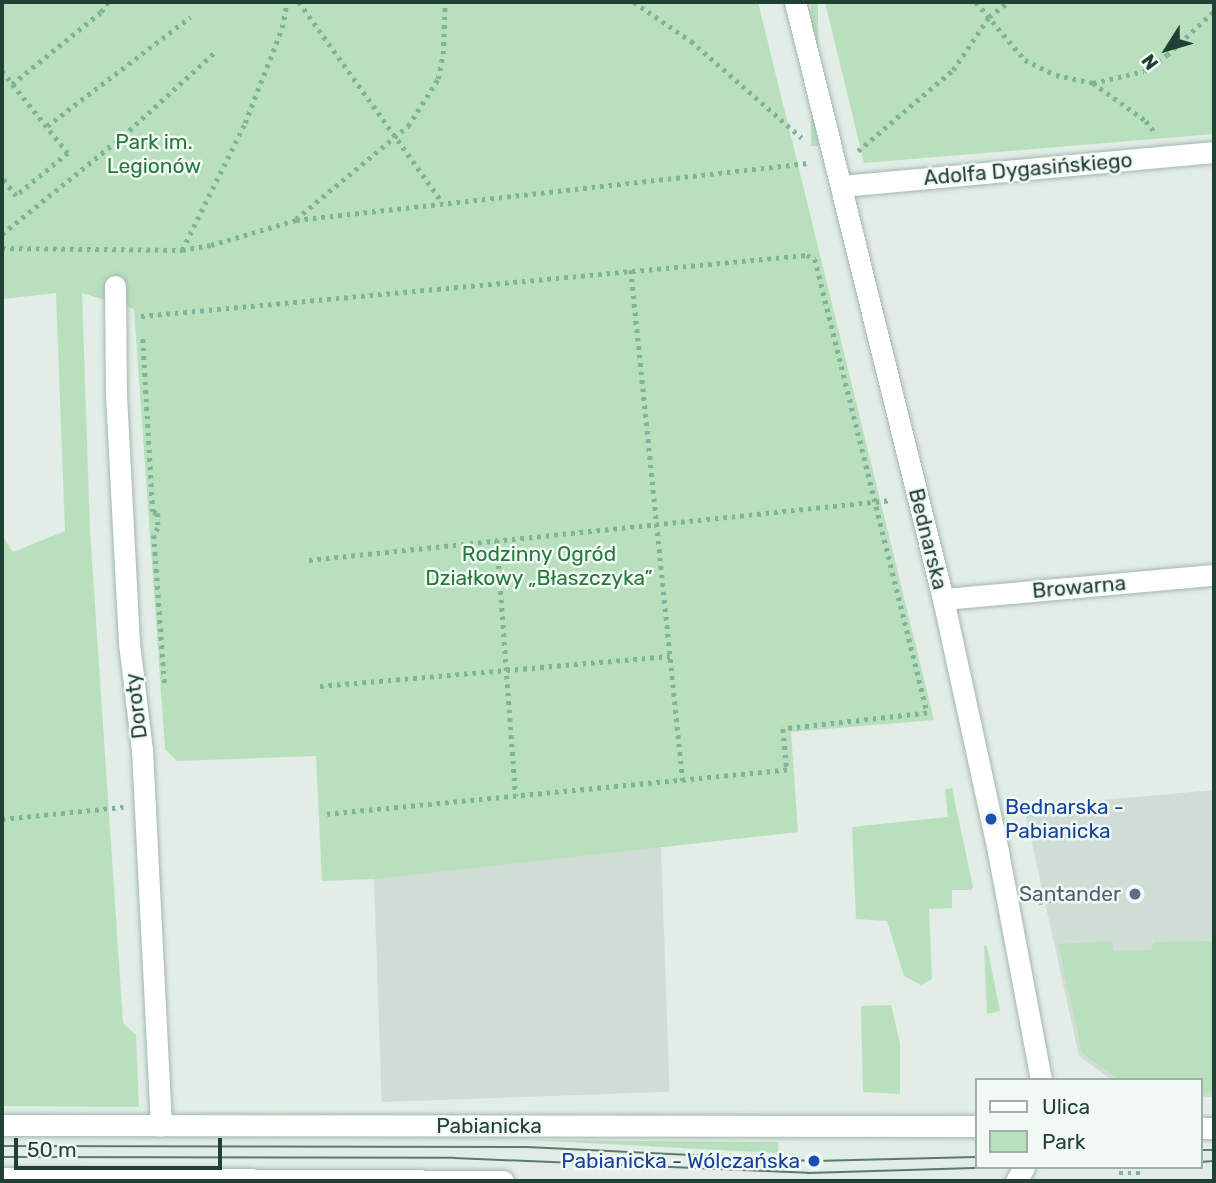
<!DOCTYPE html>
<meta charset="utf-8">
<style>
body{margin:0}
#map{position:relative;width:1216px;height:1183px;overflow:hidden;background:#e1ede6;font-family:Rubik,sans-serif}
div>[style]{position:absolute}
.built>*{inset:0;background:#d0ddd5;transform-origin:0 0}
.green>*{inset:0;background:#b8e0bd;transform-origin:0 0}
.path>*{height:4.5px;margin-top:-2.25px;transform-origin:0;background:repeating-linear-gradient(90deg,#7fb49b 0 3.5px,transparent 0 8.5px)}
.roads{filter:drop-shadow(0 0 2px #a3b6ad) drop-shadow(0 0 2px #a3b6ad)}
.minor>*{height:21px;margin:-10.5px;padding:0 10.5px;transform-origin:10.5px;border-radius:10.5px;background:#fff}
.tertiary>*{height:21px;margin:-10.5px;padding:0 10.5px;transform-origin:10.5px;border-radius:10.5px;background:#fff}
.tram>*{height:2px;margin:-1px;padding:0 1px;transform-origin:1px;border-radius:1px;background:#5a7b6e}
.dots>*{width:19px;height:19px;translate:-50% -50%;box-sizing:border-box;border:4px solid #f2f9f5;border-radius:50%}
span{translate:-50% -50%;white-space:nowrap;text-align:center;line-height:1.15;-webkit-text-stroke:5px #f2f9f5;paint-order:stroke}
.park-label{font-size:21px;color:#267a3b}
.street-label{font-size:21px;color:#204033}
.transit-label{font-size:21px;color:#164399}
.left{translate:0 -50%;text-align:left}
.right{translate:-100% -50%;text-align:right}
.service-label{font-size:21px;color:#4e5e75}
.frame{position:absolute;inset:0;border:4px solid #204033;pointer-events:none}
.legend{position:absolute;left:975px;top:1078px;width:228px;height:91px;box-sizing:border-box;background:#f2f9f5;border:2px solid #9eafa7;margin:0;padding:9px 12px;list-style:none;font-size:21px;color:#204033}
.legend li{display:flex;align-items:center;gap:14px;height:35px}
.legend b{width:35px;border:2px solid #9eafa7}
.north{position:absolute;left:1132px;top:14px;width:70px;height:70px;-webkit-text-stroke:5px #f2f9f5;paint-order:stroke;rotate:233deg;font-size:19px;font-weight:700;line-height:28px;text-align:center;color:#204033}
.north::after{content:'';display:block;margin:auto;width:24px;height:32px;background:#204033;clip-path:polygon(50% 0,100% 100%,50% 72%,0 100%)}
.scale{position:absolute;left:14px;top:1138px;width:208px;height:32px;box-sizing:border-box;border:4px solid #204033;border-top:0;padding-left:9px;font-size:21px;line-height:24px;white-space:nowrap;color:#204033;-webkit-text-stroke:5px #f2f9f5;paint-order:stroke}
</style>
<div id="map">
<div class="built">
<div style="clip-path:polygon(1214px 790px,1214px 1097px,1200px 1097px,1200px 1080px,1112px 1080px,1079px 1056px,1024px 807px)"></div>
<div style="left:661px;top:847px;width:245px;height:288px;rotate:88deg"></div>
</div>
<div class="green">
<div style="clip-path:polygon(2px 2px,758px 2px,934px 720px,791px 732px,798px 832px,375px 879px,322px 881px,316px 756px,177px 761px,165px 749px,134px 309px,82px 293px,90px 531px,123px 1023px,136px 1035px,139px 1107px,2px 1106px,2px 535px,13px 552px,65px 531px,56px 293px,2px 299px)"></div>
<div style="left:811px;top:2px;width:7px;height:144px"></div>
<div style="clip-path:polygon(825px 2px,1214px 2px,1214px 134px,864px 163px)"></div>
<div style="clip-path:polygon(952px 788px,973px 887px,971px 890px,952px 890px,952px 908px,929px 909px,932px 979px,921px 985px,904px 976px,887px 921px,856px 919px,852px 827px,948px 817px,945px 789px)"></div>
<div style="clip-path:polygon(1111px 941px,1114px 951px,1151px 950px,1154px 942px,1214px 941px,1214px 1093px,1200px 1092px,1200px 1080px,1119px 1080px,1082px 1053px,1058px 944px)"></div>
<div style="clip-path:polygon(984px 946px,987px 946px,1000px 1011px,987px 1014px)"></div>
<div style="clip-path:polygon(891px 1005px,900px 1043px,900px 1094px,863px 1092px,861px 1006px)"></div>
<div style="clip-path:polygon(530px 1140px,778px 1142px,779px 1153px,720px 1150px)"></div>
</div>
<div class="path">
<div style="left:299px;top:2px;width:247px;rotate:54.4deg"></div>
<div style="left:634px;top:2px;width:69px;rotate:34.4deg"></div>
<div style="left:691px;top:41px;width:147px;rotate:41.1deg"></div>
<div style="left:976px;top:2px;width:76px;rotate:49.8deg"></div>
<div style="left:1025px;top:60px;width:34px;rotate:26deg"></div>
<div style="left:1056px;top:75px;width:38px;rotate:12deg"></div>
<div style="left:1093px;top:83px;width:52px;rotate:-13.2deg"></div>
<div style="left:1144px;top:71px;width:28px;rotate:-35deg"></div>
<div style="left:1167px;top:55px;width:64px;rotate:-43.1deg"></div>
<div style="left:2px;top:71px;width:105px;rotate:51.2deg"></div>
<div style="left:68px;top:153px;width:67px;rotate:140.4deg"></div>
<div style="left:16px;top:196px;width:23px;rotate:-128deg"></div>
<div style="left:1093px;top:83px;width:65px;rotate:35.6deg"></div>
<div style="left:1146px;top:121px;width:16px;rotate:52deg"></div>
<div style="left:12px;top:84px;width:114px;rotate:-39deg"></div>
<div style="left:101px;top:12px;width:12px;rotate:-55deg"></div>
<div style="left:47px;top:126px;width:180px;rotate:-37.3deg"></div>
<div style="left:858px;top:151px;width:125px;rotate:-40.5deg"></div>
<div style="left:953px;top:70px;width:64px;rotate:-55.8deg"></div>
<div style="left:989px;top:17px;width:24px;rotate:-38deg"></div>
<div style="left:296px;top:219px;width:146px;rotate:-39.7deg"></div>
<div style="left:408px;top:126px;width:56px;rotate:-57.4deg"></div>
<div style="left:438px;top:79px;width:25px;rotate:-79deg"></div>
<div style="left:443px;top:54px;width:52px;rotate:-87.8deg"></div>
<div style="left:2px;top:234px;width:156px;rotate:-39deg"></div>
<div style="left:123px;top:136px;width:126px;rotate:-42.4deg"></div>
<div style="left:2px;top:248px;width:180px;rotate:0.6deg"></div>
<div style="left:182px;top:250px;width:29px;rotate:-10deg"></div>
<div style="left:211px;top:245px;width:89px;rotate:-16.4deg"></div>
<div style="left:296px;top:220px;width:515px;rotate:-6.35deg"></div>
<div style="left:182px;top:250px;width:142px;rotate:-63.6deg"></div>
<div style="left:245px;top:123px;width:102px;rotate:-68.7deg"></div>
<div style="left:282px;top:28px;width:26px;rotate:-79deg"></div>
<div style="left:631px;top:270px;width:515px;rotate:84.2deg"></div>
<div style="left:141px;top:316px;width:669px;rotate:-5.23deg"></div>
<div style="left:807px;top:255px;width:9px;rotate:27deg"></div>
<div style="left:815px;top:259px;width:468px;rotate:76.1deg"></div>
<div style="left:927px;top:713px;width:145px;rotate:173.7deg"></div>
<div style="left:783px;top:729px;width:41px;rotate:84.4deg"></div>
<div style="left:787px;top:770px;width:462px;rotate:174.5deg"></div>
<div style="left:143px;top:339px;width:173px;rotate:86.7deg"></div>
<div style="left:153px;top:512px;width:5px;rotate:11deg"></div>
<div style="left:158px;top:513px;width:15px;rotate:90deg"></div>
<div style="left:158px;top:528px;width:8px;rotate:120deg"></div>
<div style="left:154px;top:535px;width:152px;rotate:85.9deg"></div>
<div style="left:497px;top:540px;width:257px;rotate:85.8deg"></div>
<div style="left:309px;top:560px;width:586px;rotate:-5.88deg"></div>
<div style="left:320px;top:686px;width:351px;rotate:-4.9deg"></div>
<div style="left:2px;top:819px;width:122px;rotate:-5.7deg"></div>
<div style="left:1039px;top:902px;width:20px;rotate:-11deg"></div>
<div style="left:1059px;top:898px;width:16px;rotate:7deg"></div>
<div style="left:1119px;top:1173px;width:23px"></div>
</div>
<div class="roads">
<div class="minor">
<div style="left:841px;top:186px;width:375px;rotate:-5.2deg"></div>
<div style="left:115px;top:286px;width:109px;rotate:89.5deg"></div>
<div style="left:116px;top:395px;width:248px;rotate:87deg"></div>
<div style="left:129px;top:643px;width:108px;rotate:83.1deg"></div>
<div style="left:142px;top:750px;width:376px;rotate:87.1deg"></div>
<div style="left:943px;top:599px;width:272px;rotate:-5.1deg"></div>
</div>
<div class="tertiary">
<div style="left:795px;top:2px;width:615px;rotate:76.08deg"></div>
<div style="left:943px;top:599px;width:259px;rotate:77.7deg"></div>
<div style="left:998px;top:852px;width:232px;rotate:79.3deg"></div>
<div style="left:2px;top:1125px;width:974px;rotate:0.06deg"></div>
<div style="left:1200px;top:1128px;width:14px"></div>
<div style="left:2px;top:1178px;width:501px;rotate:0.34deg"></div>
<div style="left:1016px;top:1181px;width:16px;rotate:-60deg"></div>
</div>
</div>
<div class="tram">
<div style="left:2px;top:1146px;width:525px;rotate:0.11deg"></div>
<div style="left:527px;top:1147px;width:287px;rotate:2.8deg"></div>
<div style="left:814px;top:1161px;width:162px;rotate:-1.4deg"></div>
<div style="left:1200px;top:1150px;width:14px"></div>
<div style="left:2px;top:1157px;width:452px;rotate:0.1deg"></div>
<div style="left:454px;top:1158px;width:354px;rotate:2.4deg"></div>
<div style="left:808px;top:1173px;width:207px;rotate:-1.7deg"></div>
<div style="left:1200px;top:1162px;width:14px;rotate:-4deg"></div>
</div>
<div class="dots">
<div style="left:991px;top:819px;background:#1a4fb4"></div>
<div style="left:1135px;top:894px;background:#5c6f8a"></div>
<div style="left:814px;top:1161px;background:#1a4fb4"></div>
</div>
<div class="park-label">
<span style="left:154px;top:154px">Park im.<br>Legionów</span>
<span style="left:539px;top:566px">Rodzinny Ogród<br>Działkowy „Błaszczyka”</span>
</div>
<div class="street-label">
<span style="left:1028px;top:169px;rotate:-5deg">Adolfa Dygasińskiego</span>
<span style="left:928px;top:539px;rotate:76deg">Bednarska</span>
<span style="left:1079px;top:587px;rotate:-5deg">Browarna</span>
<span style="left:136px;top:706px;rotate:-97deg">Doroty</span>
<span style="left:489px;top:1126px">Pabianicka</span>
</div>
<div class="transit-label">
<span class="left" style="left:1005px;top:819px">Bednarska -<br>Pabianicka</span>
<span class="right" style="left:800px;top:1161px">Pabianicka - Wólczańska</span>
</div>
<div class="service-label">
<span class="right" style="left:1121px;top:894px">Santander</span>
</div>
<div class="frame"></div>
<ul class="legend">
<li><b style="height:9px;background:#fff"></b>Ulica</li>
<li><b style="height:19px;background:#b8e0bd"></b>Park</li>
</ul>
<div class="north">N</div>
<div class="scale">50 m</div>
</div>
